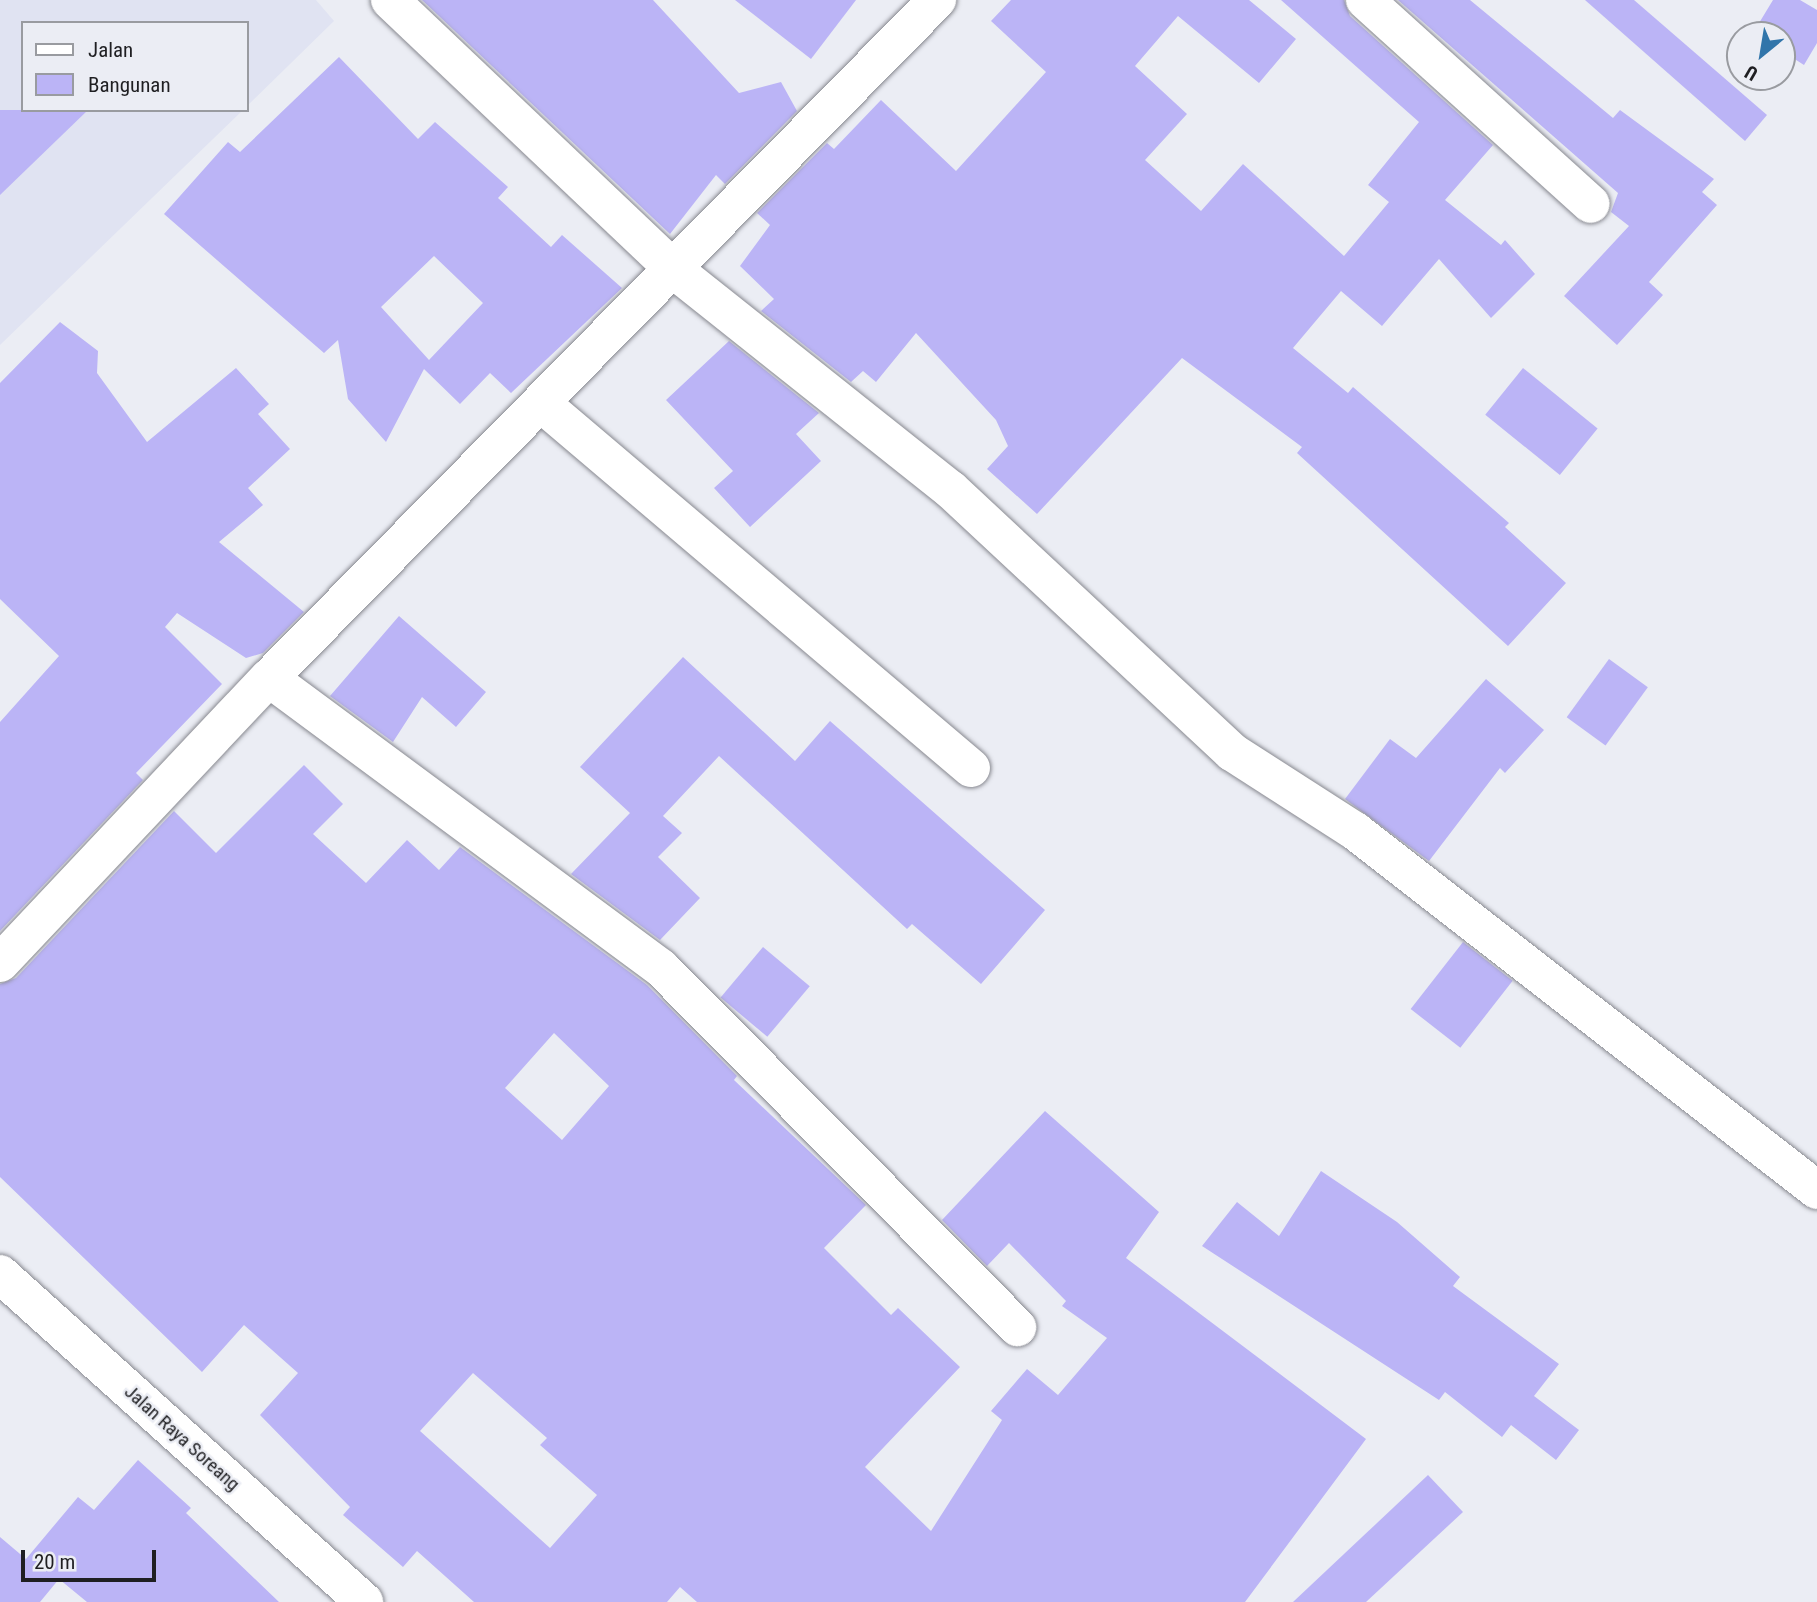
<!DOCTYPE html>
<style>
body{margin:0}
#map{position:relative;width:1817px;height:1602px;overflow:hidden;background:#ebedf4;font-family:"Roboto Condensed",sans-serif}
div>[style]{position:absolute}
.built>*{inset:0;background:#e0e3f2}
.building>*{inset:0;background:#bbb4f6;transform-origin:0 0}
.roads{filter:drop-shadow(0 0 2px #888990) drop-shadow(0 0 2px #888990)}
.minor>*{height:38px;margin:-19px;padding:0 19px;transform-origin:19px;border-radius:19px;background:#fff}
.major>*{height:38px;margin:-19px;padding:0 19px;transform-origin:19px;border-radius:19px;background:#fff}
span{translate:-50% -50%;white-space:nowrap;text-align:center;line-height:1.15;-webkit-text-stroke:5px #ebedf4;paint-order:stroke}
.street-label{font-size:19px;color:#1f1f22}
.legend{position:absolute;left:21px;top:21px;width:228px;height:91px;box-sizing:border-box;background:#ebedf4;border:2px solid #999ba0;margin:0;padding:9px 12px;list-style:none;font-size:21px;color:#1f1f22}
.legend li{display:flex;align-items:center;gap:14px;height:35px}
.legend b{width:35px;border:2px solid #999ba0}
.north{position:absolute;left:1726px;top:21px;width:70px;height:70px;box-sizing:border-box;background:#ebedf4;border:2px solid #999ba0;border-radius:50%;rotate:210deg;font-size:19px;font-weight:700;line-height:28px;text-align:center;color:#1f1f22}
.north::after{content:'';display:block;margin:auto;width:24px;height:32px;background:#3175aa;clip-path:polygon(50% 0,100% 100%,50% 72%,0 100%)}
.scale{position:absolute;left:21px;top:1550px;width:135px;height:32px;box-sizing:border-box;border:4px solid #1f1f22;border-top:0;padding-left:9px;font-size:21px;line-height:24px;white-space:nowrap;color:#1f1f22;-webkit-text-stroke:5px #ebedf4;paint-order:stroke}
</style>
<div id="map">
<div class="built">
<div style="clip-path:polygon(0 0,316px 0,334px 21px,247px 106px,247px 23px,23px 23px,23px 110px,243px 110px,0 345px)"></div>
</div>
<div class="building">
<div style="clip-path:polygon(422px 0,653px 0,739px 93px,781px 82px,797px 111px,725px 184px,716px 175px,670px 234px)"></div>
<div style="clip-path:polygon(735px 0,856px 0,811px 59px)"></div>
<div style="clip-path:polygon(1011px 0,1249px 0,1296px 39px,1259px 83px,1178px 16px,1135px 66px,1187px 114px,1145px 160px,1201px 211px,1243px 164px,1344px 256px,1389px 202px,1368px 185px,1419px 122px,1281px 0,1344px 0,1350px 16px,1493px 145px,1445px 200px,1501px 245px,1505px 240px,1535px 274px,1491px 318px,1439px 259px,1382px 326px,1341px 291px,1293px 348px,1348px 393px,1353px 387px,1509px 523px,1505px 527px,1566px 583px,1508px 646px,1297px 453px,1302px 447px,1182px 358px,1037px 514px,987px 469px,1008px 446px,996px 420px,916px 333px,876px 382px,863px 371px,851px 382px,761px 311px,774px 299px,740px 266px,770px 225px,757px 213px,827px 143px,834px 149px,881px 100px,956px 171px,1046px 72px,991px 21px)"></div>
<div style="clip-path:polygon(1398px 0,1470px 0,1613px 118px,1620px 110px,1714px 179px,1702px 192px,1717px 205px,1649px 282px,1663px 295px,1617px 345px,1564px 296px,1629px 226px,1611px 212px,1618px 193px)"></div>
<div style="clip-path:polygon(1585px 0,1634px 0,1767px 115px,1745px 141px)"></div>
<div style="clip-path:polygon(1773px 0,1800px 0,1817px 10px,1817px 43px,1804px 65px,1782px 51px,1782px 35px,1753px 33px)"></div>
<div style="clip-path:polygon(evenodd,339px 57px,418px 139px,435px 122px,508px 187px,498px 198px,551px 247px,562px 235px,622px 288px,511px 393px,490px 373px,460px 404px,424px 369px,386px 442px,348px 399px,338px 340px,324px 353px,164px 214px,228px 142px,240px 152px,339px 57px,434px 256px,483px 303px,429px 360px,381px 307px,434px 256px)"></div>
<div style="clip-path:polygon(0 110px,88px 110px,0 195px)"></div>
<div style="clip-path:polygon(60px 322px,98px 351px,97px 373px,147px 442px,236px 368px,269px 404px,258px 414px,290px 449px,248px 488px,263px 505px,219px 542px,304px 612px,263px 653px,246px 658px,177px 613px,165px 627px,222px 684px,136px 773px,143px 780px,0 931px,0 722px,59px 656px,0 599px,0 383px)"></div>
<div style="clip-path:polygon(729px 341px,819px 413px,796px 434px,821px 461px,750px 527px,714px 488px,733px 471px,666px 400px)"></div>
<div style="left:1523px;top:368px;width:96px;height:60px;rotate:39deg"></div>
<div style="clip-path:polygon(399px 616px,486px 692px,456px 727px,422px 697px,393px 742px,330px 696px)"></div>
<div style="clip-path:polygon(683px 657px,795px 761px,830px 721px,1045px 910px,981px 984px,912px 924px,907px 929px,719px 756px,663px 816px,682px 833px,658px 857px,700px 898px,660px 940px,571px 874px,630px 813px,580px 767px)"></div>
<div style="left:1609px;top:659px;width:48px;height:72px;rotate:36deg"></div>
<div style="clip-path:polygon(1486px 679px,1544px 730px,1505px 773px,1500px 768px,1429px 861px,1345px 799px,1390px 739px,1416px 758px)"></div>
<div style="clip-path:polygon(evenodd,304px 765px,343px 804px,313px 834px,366px 883px,407px 840px,439px 870px,460px 847px,647px 985px,737px 1076px,734px 1080px,866px 1205px,824px 1248px,891px 1315px,898px 1308px,960px 1367px,865px 1467px,931px 1531px,1002px 1420px,991px 1411px,1027px 1369px,1058px 1395px,1107px 1338px,1062px 1306px,1066px 1301px,1009px 1243px,987px 1266px,942px 1220px,1045px 1111px,1159px 1212px,1126px 1258px,1366px 1439px,1245px 1602px,697px 1602px,680px 1587px,667px 1602px,474px 1602px,417px 1551px,403px 1567px,343px 1515px,350px 1507px,260px 1415px,298px 1373px,244px 1325px,202px 1372px,0 1177px,0 984px,16px 978px,174px 811px,216px 853px,304px 765px,554px 1033px,609px 1086px,562px 1140px,505px 1088px,554px 1033px,304px 765px,473px 1373px,547px 1438px,540px 1445px,597px 1495px,550px 1548px,420px 1431px,473px 1373px)"></div>
<div style="left:1463px;top:942px;width:63px;height:85px;rotate:38deg"></div>
<div style="left:763px;top:947px;width:61px;height:66px;rotate:40deg"></div>
<div style="clip-path:polygon(1321px 1171px,1397px 1222px,1460px 1277px,1453px 1286px,1559px 1364px,1534px 1396px,1579px 1430px,1556px 1460px,1511px 1425px,1502px 1437px,1445px 1392px,1439px 1400px,1202px 1246px,1237px 1202px,1279px 1236px)"></div>
<div style="clip-path:polygon(138px 1460px,191px 1508px,186px 1513px,279px 1602px,87px 1602px,59px 1579px,40px 1602px,0 1602px,0 1537px,26px 1559px,78px 1497px,94px 1510px)"></div>
<div style="clip-path:polygon(1428px 1475px,1463px 1512px,1366px 1602px,1293px 1602px)"></div>
</div>
<div class="roads">
<div class="minor">
<div style="left:390px;top:0;width:390px;rotate:43.5deg"></div>
<div style="left:673px;top:269px;width:354px;rotate:38.5deg"></div>
<div style="left:950px;top:489px;width:386px;rotate:43deg"></div>
<div style="left:1232px;top:752px;width:146px;rotate:32.7deg"></div>
<div style="left:1355px;top:831px;width:585px;rotate:37.85deg"></div>
<div style="left:1365px;top:0;width:304px;rotate:42.1deg"></div>
<div style="left:541px;top:403px;width:564px;rotate:40.33deg"></div>
<div style="left:269px;top:678px;width:488px;rotate:36.5deg"></div>
<div style="left:661px;top:968px;width:506px;rotate:45.24deg"></div>
<div style="left:0;top:963px;width:392px;rotate:-46.7deg"></div>
<div style="left:269px;top:678px;width:952px;rotate:-45.43deg"></div>
</div>
<div class="major">
<div style="left:0;top:1274px;width:490px;rotate:42deg"></div>
</div>
</div>
<div class="street-label">
<span style="left:182px;top:1438px;rotate:42deg">Jalan Raya Soreang</span>
</div>
<ul class="legend">
<li><b style="height:9px;background:#fff"></b>Jalan</li>
<li><b style="height:19px;background:#bbb4f6"></b>Bangunan</li>
</ul>
<div class="north">U</div>
<div class="scale">20 m</div>
</div>
